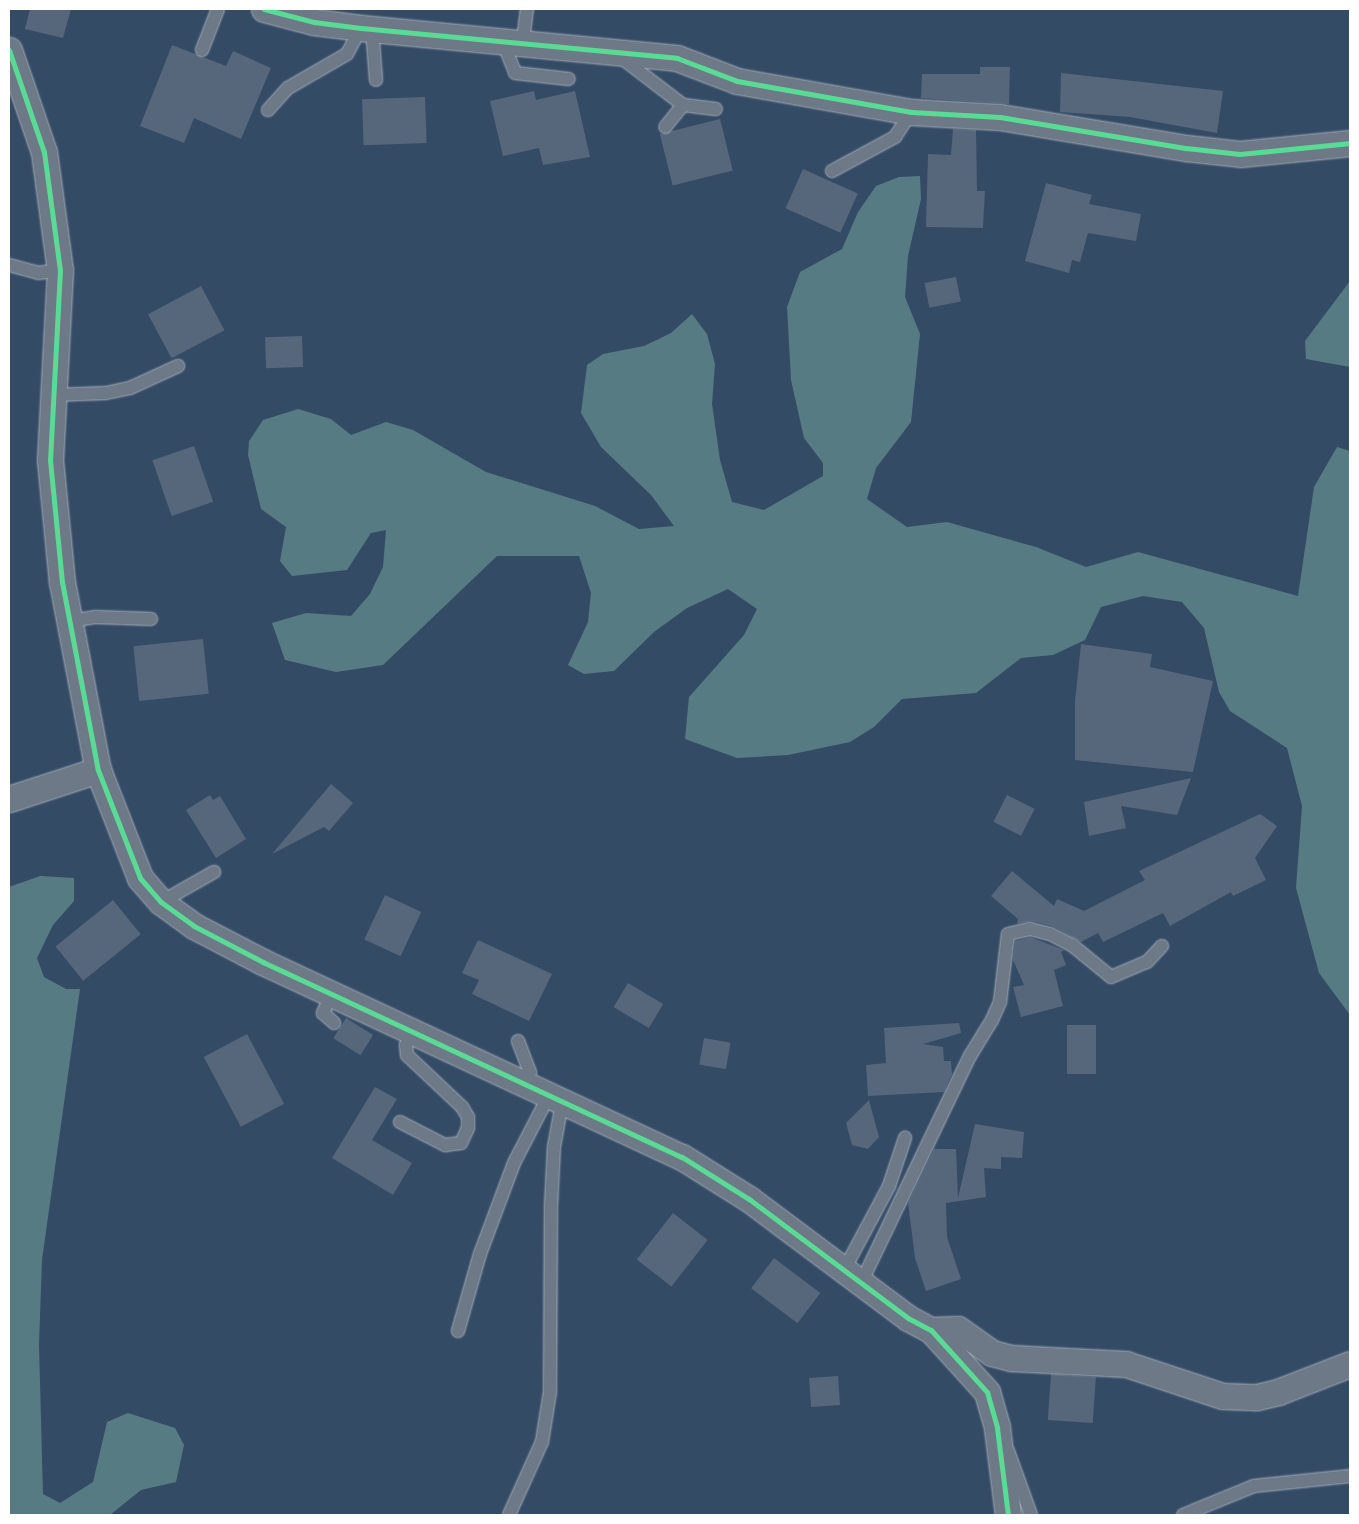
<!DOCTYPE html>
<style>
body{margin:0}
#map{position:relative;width:1359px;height:1524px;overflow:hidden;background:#344b65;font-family:"Patrick Hand",sans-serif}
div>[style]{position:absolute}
.green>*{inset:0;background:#577b83}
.building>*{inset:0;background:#56677b;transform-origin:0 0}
.roads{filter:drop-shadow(0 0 1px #a4aeba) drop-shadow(0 0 1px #a4aeba)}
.service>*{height:12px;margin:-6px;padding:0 6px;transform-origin:6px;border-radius:6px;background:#6d7986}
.minor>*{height:25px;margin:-12.5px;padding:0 12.5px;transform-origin:12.5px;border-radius:12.5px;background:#6d7986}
.cycleway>*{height:5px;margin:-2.5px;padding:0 2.5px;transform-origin:2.5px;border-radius:2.5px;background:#5adb95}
span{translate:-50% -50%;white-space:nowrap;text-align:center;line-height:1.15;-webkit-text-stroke:4.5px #1f4a7a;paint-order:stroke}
.frame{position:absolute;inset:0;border:10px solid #fff;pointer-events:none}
</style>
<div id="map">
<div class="green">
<div style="clip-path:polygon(920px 176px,921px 199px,908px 256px,905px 297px,920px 334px,911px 422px,876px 468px,867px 499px,907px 527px,947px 522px,1036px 547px,1086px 567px,1138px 552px,1298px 596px,1314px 487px,1337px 447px,1350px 451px,1350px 1015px,1319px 973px,1296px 888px,1302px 806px,1287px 748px,1230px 711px,1219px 692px,1204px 628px,1182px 602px,1143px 596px,1101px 607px,1085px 640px,1053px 655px,1021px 658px,976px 693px,902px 699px,874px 727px,850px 742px,788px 755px,737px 758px,685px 739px,689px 697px,744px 635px,757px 609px,728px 589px,687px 608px,654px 632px,614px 671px,584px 674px,568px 665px,588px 622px,591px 593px,579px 556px,497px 556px,383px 665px,336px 672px,285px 660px,272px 623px,306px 613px,351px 616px,370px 594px,383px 567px,386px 530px,371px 533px,347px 570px,292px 576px,280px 561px,286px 527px,261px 509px,248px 455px,249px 441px,263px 420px,298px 409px,331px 419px,351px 435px,386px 422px,413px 430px,486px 472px,595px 506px,639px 529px,674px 526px,651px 495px,601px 447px,581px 413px,587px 365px,603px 354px,644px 346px,671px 333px,692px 314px,707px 334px,715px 364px,712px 404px,720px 460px,732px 502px,764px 510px,823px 476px,823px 463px,804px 438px,791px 380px,787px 307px,800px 272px,842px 249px,858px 212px,876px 186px,899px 177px)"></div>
<div style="clip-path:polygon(1350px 281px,1350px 367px,1306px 359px,1305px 341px)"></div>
<div style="clip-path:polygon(40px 876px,74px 878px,74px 901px,53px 925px,37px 958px,44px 977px,66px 989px,80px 989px,42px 1260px,39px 1345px,43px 1494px,60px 1503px,93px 1482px,107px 1422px,128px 1413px,175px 1428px,184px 1445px,176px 1482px,141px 1490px,110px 1515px,9px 1515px,9px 887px)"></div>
</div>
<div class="building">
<div style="clip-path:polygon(30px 9px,71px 9px,63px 38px,25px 29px)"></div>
<div style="clip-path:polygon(172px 45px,226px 66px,233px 51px,271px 68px,241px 139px,194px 118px,184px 143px,140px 126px)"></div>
<div style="clip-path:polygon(980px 67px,1010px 67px,1009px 104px,921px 98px,922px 74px,980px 74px)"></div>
<div style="clip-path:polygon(1061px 73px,1223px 91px,1217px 133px,1130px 117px,1060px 112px)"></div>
<div style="clip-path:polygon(534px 91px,536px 100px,575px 91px,590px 157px,543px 165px,539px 148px,503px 156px,490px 101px)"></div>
<div style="left:425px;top:97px;width:46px;height:63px;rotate:88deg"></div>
<div style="left:720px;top:119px;width:53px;height:62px;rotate:76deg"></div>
<div style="clip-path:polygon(953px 129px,976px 130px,977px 191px,985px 191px,983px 228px,926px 227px,928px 154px,951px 155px)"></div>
<div style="left:803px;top:169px;width:60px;height:43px;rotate:24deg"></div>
<div style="clip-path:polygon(1046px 183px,1092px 195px,1089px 204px,1141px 214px,1136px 241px,1088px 233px,1080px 262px,1072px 260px,1069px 273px,1025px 261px)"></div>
<div style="left:956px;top:277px;width:25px;height:32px;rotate:79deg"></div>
<div style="left:201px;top:286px;width:50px;height:60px;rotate:62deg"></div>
<div style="left:302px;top:336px;width:31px;height:37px;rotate:88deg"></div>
<div style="left:194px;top:446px;width:59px;height:44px;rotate:71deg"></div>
<div style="left:203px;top:639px;width:55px;height:70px;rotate:84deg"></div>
<div style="clip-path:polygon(1081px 644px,1152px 654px,1150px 667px,1213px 681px,1193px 772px,1075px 760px,1075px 701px)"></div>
<div style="clip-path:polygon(1191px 778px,1177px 815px,1121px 806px,1126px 828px,1089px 836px,1084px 802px)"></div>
<div style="clip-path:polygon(331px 784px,353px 803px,329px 831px,324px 827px,272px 854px)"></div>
<div style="clip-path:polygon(210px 795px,213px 800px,220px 796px,246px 839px,216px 858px,186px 810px)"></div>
<div style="left:1007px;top:795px;width:31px;height:30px;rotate:27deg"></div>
<div style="clip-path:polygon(1260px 814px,1277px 826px,1255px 858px,1266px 880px,1233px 896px,1231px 892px,1170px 926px,1163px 913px,1103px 942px,1098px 933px,1081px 942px,1052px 926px,1032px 921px,1017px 924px,1018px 919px,991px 896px,1012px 871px,1054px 906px,1057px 899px,1084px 911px,1145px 880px,1139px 871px)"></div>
<div style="left:385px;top:895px;width:40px;height:49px;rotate:25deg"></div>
<div style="left:113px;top:900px;width:44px;height:74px;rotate:51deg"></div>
<div style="clip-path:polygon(1030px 937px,1064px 950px,1061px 952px,1066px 965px,1054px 970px,1063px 1006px,1021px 1017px,1013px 987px,1024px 985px,1013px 960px,1015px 941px)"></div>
<div style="clip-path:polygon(478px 940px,552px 974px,529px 1021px,472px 994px,479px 980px,462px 973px)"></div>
<div style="left:628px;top:983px;width:41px;height:28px;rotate:31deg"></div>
<div style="left:346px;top:1018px;width:32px;height:24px;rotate:32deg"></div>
<div style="clip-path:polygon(959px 1023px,961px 1033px,923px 1044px,943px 1047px,944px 1061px,951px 1061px,952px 1074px,944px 1092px,868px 1096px,866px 1065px,886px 1063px,884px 1028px)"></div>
<div style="left:1067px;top:1025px;width:29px;height:49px"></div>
<div style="left:247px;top:1034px;width:79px;height:49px;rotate:62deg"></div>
<div style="left:704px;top:1038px;width:27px;height:27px;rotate:10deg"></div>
<div style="clip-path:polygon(375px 1087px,397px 1099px,372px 1140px,412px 1163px,393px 1195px,332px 1158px)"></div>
<div style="clip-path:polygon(869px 1100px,879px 1137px,868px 1149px,852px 1145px,846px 1123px)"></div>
<div style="clip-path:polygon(975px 1124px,1024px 1132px,1022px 1158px,1001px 1157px,1001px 1169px,984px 1168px,986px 1197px,946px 1203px,947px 1237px,961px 1279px,926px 1291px,915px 1258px,908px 1203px,934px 1149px,956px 1149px,958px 1198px)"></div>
<div style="left:673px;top:1213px;width:44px;height:59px;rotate:38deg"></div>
<div style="left:774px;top:1258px;width:58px;height:38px;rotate:37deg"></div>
<div style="left:1051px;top:1374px;width:45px;height:46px;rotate:4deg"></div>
<div style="left:838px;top:1376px;width:29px;height:29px;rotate:86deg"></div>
</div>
<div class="roads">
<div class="service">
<div style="left:372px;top:28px;width:52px;rotate:85.6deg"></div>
<div style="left:502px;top:40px;width:35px;rotate:68deg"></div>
<div style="left:515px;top:73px;width:54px;rotate:6.3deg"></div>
<div style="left:523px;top:41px;width:32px;rotate:-83deg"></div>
<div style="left:202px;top:50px;width:44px;rotate:-68.7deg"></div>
<div style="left:619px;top:56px;width:81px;rotate:37.4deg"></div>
<div style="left:683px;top:105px;width:28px;rotate:129deg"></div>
<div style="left:683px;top:105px;width:33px;rotate:7deg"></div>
<div style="left:268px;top:110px;width:30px;rotate:-48deg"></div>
<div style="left:288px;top:88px;width:68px;rotate:-30deg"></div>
<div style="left:347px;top:54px;width:30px;rotate:-62deg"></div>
<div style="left:832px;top:171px;width:72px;rotate:-28.4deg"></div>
<div style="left:895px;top:137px;width:30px;rotate:-57deg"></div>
<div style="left:9px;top:265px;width:30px;rotate:15deg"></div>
<div style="left:38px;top:273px;width:22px;rotate:-8deg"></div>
<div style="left:54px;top:395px;width:52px;rotate:-2.2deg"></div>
<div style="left:106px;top:393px;width:25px;rotate:-12deg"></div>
<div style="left:130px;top:388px;width:53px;rotate:-24.6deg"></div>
<div style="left:70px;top:621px;width:25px;rotate:-9deg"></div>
<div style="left:95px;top:617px;width:56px;rotate:2deg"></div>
<div style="left:161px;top:902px;width:61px;rotate:-29.5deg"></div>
<div style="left:331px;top:995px;width:20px;rotate:114deg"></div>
<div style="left:323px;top:1013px;width:15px;rotate:42deg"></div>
<div style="left:518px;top:1041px;width:33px;rotate:69deg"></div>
<div style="left:530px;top:1072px;width:16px;rotate:101deg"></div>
<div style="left:400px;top:1122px;width:51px;rotate:27.1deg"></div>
<div style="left:445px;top:1145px;width:16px;rotate:-7deg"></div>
<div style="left:461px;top:1143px;width:17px;rotate:-65deg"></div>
<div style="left:468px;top:1128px;width:11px;rotate:-90deg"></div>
<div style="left:468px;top:1117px;width:12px;rotate:-121deg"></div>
<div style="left:462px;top:1107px;width:76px;rotate:-136.6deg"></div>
<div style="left:407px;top:1055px;width:10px;rotate:-96deg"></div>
<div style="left:406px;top:1045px;width:12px;rotate:-66deg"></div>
<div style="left:844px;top:1270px;width:95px;rotate:-61.8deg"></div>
<div style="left:889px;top:1186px;width:51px;rotate:-71.6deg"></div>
<div style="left:862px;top:1281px;width:250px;rotate:-64.4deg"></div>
<div style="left:970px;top:1056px;width:42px;rotate:-58.6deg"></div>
<div style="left:992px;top:1020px;width:20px;rotate:-66deg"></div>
<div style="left:1000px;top:1002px;width:68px;rotate:-83.3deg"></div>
<div style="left:1008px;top:934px;width:23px;rotate:-13deg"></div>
<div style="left:1030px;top:929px;width:21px;rotate:14deg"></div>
<div style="left:1050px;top:934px;width:25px;rotate:27deg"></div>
<div style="left:1072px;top:945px;width:50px;rotate:39.4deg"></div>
<div style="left:1111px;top:977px;width:39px;rotate:-23deg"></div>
<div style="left:1147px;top:962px;width:22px;rotate:-47deg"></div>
<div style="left:458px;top:1331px;width:80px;rotate:-74.1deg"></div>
<div style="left:480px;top:1254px;width:97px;rotate:-69.5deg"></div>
<div style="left:514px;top:1163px;width:74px;rotate:-62.7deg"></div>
<div style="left:1008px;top:1451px;width:68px;rotate:70.2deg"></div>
<div style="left:509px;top:1515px;width:80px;rotate:-65.7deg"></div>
<div style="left:542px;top:1442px;width:51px;rotate:-80.9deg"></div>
<div style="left:550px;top:1392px;width:186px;rotate:-89.7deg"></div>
<div style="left:551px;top:1206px;width:59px;rotate:-87.1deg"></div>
<div style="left:554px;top:1147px;width:45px;rotate:-79.7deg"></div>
<div style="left:1183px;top:1515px;width:77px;rotate:-22.2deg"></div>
<div style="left:1254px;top:1486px;width:97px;rotate:-5.9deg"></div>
</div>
<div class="minor">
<div style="left:264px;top:9px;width:52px;rotate:14.6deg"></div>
<div style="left:314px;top:22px;width:47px;rotate:7.3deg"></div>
<div style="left:361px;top:28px;width:317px;rotate:5.4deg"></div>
<div style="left:677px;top:58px;width:64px;rotate:21deg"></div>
<div style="left:737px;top:81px;width:177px;rotate:10.1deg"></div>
<div style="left:911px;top:112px;width:89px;rotate:3.2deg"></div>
<div style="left:1000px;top:117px;width:189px;rotate:9.5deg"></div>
<div style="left:1186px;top:148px;width:54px;rotate:6.3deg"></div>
<div style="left:1240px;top:154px;width:111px;rotate:-5.7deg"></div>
<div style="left:9px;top:50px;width:108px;rotate:71.1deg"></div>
<div style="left:44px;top:152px;width:119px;rotate:82.3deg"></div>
<div style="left:60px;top:270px;width:190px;rotate:93deg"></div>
<div style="left:50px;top:460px;width:123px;rotate:84.4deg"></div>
<div style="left:62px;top:582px;width:191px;rotate:79.2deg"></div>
<div style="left:98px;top:770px;width:116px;rotate:68.7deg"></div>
<div style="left:140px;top:878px;width:32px;rotate:49deg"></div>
<div style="left:161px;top:902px;width:41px;rotate:36deg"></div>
<div style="left:194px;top:926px;width:78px;rotate:27.6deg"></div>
<div style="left:263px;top:962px;width:462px;rotate:25deg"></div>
<div style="left:682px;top:1157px;width:79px;rotate:32.1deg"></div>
<div style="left:749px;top:1199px;width:199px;rotate:36.8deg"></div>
<div style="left:908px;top:1318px;width:26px;rotate:28deg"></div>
<div style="left:931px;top:1330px;width:84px;rotate:47.9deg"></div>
<div style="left:987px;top:1392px;width:37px;rotate:74deg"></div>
<div style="left:997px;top:1428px;width:88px;rotate:82.8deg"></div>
<div style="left:9px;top:799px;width:94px;rotate:-18deg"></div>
<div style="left:931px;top:1330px;width:27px;rotate:-2deg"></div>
<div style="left:958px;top:1329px;width:42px;rotate:35.2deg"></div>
<div style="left:992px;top:1353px;width:20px;rotate:15deg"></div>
<div style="left:1011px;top:1358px;width:115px;rotate:3deg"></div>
<div style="left:1126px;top:1364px;width:102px;rotate:18.3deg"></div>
<div style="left:1223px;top:1396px;width:34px;rotate:2deg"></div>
<div style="left:1257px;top:1397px;width:22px;rotate:-13deg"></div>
<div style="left:1278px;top:1392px;width:77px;rotate:-21.3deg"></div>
</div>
</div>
<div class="cycleway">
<div style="left:264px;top:9px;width:52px;rotate:14.6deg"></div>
<div style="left:314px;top:22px;width:47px;rotate:7.3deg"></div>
<div style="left:361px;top:28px;width:317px;rotate:5.4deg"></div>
<div style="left:677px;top:58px;width:64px;rotate:21deg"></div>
<div style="left:737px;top:81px;width:177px;rotate:10.1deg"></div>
<div style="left:911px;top:112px;width:89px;rotate:3.2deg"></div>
<div style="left:1000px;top:117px;width:189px;rotate:9.5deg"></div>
<div style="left:1186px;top:148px;width:54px;rotate:6.3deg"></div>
<div style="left:1240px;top:154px;width:111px;rotate:-5.7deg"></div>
<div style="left:9px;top:50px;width:108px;rotate:71.1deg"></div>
<div style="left:44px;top:152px;width:119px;rotate:82.3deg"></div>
<div style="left:60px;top:270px;width:190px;rotate:93deg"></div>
<div style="left:50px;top:460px;width:123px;rotate:84.4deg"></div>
<div style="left:62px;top:582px;width:191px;rotate:79.2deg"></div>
<div style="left:98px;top:770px;width:116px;rotate:68.7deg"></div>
<div style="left:140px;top:878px;width:32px;rotate:49deg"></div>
<div style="left:161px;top:902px;width:41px;rotate:36deg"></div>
<div style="left:194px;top:926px;width:78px;rotate:27.6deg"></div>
<div style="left:263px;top:962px;width:462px;rotate:25deg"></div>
<div style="left:682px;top:1157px;width:79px;rotate:32.1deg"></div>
<div style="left:749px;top:1199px;width:199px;rotate:36.8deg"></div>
<div style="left:908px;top:1318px;width:26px;rotate:28deg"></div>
<div style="left:931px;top:1330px;width:84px;rotate:47.9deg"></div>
<div style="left:987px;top:1392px;width:37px;rotate:74deg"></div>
<div style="left:997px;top:1428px;width:88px;rotate:82.8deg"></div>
</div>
<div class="frame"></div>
</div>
